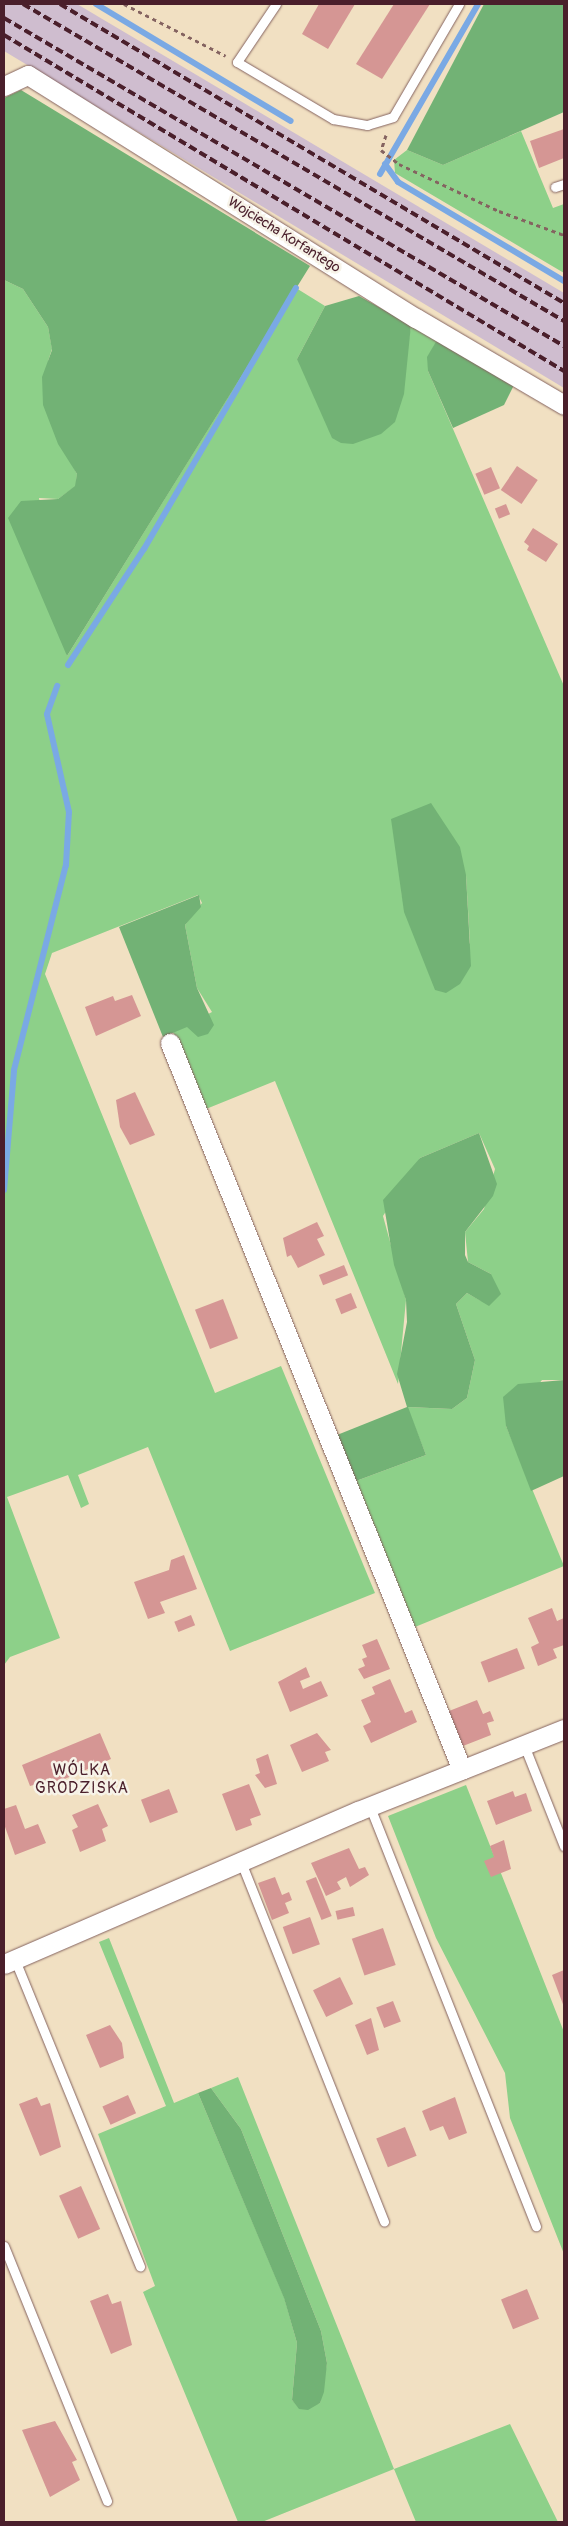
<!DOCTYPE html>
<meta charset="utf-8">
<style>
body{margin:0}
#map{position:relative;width:568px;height:2526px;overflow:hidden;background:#f1e0c2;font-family:Pangolin,sans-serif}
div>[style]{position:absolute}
.industrial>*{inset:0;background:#cfbdcf}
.green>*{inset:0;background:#8dd089}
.forest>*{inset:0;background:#72b275}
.stream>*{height:6px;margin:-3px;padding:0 3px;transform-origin:3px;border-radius:3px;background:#7aa9e4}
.building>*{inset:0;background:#d59694;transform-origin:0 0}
.path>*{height:3px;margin-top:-1.5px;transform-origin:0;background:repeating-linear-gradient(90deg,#846360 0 4px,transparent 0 8px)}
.roads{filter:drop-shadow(0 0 1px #846360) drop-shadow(0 0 1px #846360)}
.service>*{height:9px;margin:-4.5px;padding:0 4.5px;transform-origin:4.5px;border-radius:4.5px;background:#fff}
.minor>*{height:19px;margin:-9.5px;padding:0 9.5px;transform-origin:9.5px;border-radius:9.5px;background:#fff}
.rail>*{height:4px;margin-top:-2px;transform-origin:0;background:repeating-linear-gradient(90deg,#4a1f2b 0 8px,transparent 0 12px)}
span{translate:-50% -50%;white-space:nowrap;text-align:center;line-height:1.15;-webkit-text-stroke:5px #f7f3e8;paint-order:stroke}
.street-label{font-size:14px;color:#4a1f2b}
.quarter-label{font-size:16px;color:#4a1f2b;letter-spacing:1px}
.frame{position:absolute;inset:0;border:5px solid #4a1f2b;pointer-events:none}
</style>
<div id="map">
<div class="industrial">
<div style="clip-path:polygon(4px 4px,77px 4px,564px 293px,564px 388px,4px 51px)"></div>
</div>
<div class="green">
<div style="clip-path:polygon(521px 131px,553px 208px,564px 204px,564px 273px,395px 173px,394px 160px,407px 150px,443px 165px)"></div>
<div style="clip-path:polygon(evenodd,4px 280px,23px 289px,48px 327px,52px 349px,48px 361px,70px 461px,77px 474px,76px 486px,58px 499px,39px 498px,67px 656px,296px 288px,325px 306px,297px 359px,404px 373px,411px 325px,437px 340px,428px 371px,564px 686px,564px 1380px,542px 1380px,506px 1426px,564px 1566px,415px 1627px,356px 1481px,426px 1455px,407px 1407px,452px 1409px,467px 1398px,475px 1360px,456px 1304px,467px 1293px,481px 1301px,491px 1274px,468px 1262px,465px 1232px,484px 1209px,495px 1169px,479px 1133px,420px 1158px,383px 1216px,406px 1300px,398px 1384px,275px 1081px,206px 1109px,173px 1032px,212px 1012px,197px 988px,185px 925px,202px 903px,198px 895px,52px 953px,45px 974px,215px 1393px,281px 1366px,375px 1593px,230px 1651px,148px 1447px,78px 1475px,89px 1504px,81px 1508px,68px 1475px,7px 1497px,60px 1638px,10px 1657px,4px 1665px,4px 280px,401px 866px,466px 875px,470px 944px,402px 897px,401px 866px)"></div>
<div style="clip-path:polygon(466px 1785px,564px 2032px,564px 2254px,510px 2118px,505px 2073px,436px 1938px,388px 1816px)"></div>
<div style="clip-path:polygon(109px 1938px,174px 2103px,198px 2093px,284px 2297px,297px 2343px,292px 2400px,300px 2409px,320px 2403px,327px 2363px,321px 2331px,241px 2129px,211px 2088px,238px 2077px,394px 2469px,510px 2424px,558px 2522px,416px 2522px,394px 2469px,262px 2522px,238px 2522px,143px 2292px,155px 2286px,98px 2134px,166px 2106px,99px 1942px)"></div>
</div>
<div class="forest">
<div style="clip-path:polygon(484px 4px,564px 4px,564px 112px,443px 165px,407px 150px)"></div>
<div style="clip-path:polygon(21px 90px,310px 266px,67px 656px,8px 518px,21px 501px,58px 499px,75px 486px,77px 474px,58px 444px,43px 405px,42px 377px,52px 350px,48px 327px,23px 289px,4px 280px,4px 98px)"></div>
<div style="clip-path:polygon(359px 296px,411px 325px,404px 394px,395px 422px,381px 434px,353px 444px,341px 443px,332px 438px,297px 359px,325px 306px)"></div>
<div style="clip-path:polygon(437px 340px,515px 383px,504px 405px,453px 428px,428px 371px,427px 357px)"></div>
<div style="clip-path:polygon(431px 803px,460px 847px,466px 875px,471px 966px,460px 984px,446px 993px,435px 990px,404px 912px,391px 819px)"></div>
<div style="clip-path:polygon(199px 895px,201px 907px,185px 925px,197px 988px,214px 1025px,208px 1034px,198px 1037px,187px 1027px,163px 1037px,119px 927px)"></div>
<div style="clip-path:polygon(479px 1133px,497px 1184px,493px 1196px,465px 1232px,465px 1255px,468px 1262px,491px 1274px,501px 1294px,489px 1306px,467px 1293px,456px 1304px,475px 1360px,467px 1398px,452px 1409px,408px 1407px,426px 1455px,356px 1481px,337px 1435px,407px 1407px,397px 1374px,407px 1322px,406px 1300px,394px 1265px,383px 1200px,420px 1158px)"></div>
<div style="clip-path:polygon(564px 1380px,564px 1476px,531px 1491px,506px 1426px,503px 1397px,518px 1384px)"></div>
<div style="clip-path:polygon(211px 2088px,241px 2129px,321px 2331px,327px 2363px,324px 2392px,320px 2403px,308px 2410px,299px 2409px,292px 2400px,297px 2343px,284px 2298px,198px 2093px)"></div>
</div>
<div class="stream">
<div style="left:96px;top:4px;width:227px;rotate:31deg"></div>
<div style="left:385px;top:164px;width:22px;rotate:54deg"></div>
<div style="left:398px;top:182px;width:193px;rotate:30.8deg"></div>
<div style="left:380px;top:174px;width:196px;rotate:-60deg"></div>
<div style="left:68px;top:665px;width:139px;rotate:-56.8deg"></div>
<div style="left:144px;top:549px;width:302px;rotate:-59.8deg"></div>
<div style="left:4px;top:1190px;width:120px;rotate:-85.2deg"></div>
<div style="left:14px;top:1070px;width:211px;rotate:-75.8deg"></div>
<div style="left:66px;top:865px;width:53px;rotate:-86.8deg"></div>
<div style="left:69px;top:812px;width:100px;rotate:-102.7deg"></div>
<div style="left:47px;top:714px;width:30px;rotate:-70deg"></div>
</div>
<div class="building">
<div style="clip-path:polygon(319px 4px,355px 4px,328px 49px,302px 34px)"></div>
<div style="clip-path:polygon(394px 4px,430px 4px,382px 79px,356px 64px)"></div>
<div style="clip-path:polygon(564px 129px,564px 158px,539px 168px,530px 141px)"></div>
<div style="left:517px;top:466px;width:25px;height:29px;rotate:34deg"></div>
<div style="left:491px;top:467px;width:23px;height:17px;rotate:67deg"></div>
<div style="left:506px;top:504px;width:11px;height:12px;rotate:68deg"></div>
<div style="clip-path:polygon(533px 528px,558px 544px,546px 562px,527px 550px,529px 546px,524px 542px)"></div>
<div style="clip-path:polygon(132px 995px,141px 1016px,96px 1036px,85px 1007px,113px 996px,115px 1001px)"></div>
<div style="clip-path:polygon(135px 1092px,155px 1135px,130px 1145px,120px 1127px,116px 1100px)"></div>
<div style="clip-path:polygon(317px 1222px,324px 1236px,317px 1239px,325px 1255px,298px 1268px,291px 1255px,287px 1257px,283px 1238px)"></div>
<div style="left:344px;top:1265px;width:11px;height:27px;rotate:68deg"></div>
<div style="left:351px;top:1293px;width:16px;height:17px;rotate:68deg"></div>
<div style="left:223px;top:1299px;width:42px;height:30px;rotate:69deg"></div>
<div style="clip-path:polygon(184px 1555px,197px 1589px,160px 1602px,165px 1613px,148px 1619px,134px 1582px,169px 1570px,171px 1560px)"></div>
<div style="clip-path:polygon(552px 1608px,557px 1621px,564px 1618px,564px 1645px,553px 1649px,557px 1658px,538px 1666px,531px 1647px,539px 1643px,528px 1618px)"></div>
<div style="left:191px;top:1615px;width:11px;height:18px;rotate:68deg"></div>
<div style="clip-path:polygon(377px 1639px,390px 1669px,364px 1679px,358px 1669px,365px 1666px,362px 1659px,367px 1657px,362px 1645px)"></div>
<div style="left:517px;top:1648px;width:22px;height:39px;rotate:69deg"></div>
<div style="clip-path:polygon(306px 1667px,310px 1677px,300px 1681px,303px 1689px,321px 1681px,328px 1696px,290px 1712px,278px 1682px)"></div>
<div style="clip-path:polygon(390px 1679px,405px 1713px,412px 1710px,417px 1722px,371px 1743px,363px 1726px,371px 1722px,361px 1700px,375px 1694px,372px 1687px)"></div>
<div style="clip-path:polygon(477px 1700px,483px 1714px,490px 1711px,494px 1721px,487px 1723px,491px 1735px,463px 1746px,449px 1711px)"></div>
<div style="clip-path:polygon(100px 1733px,111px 1759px,39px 1790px,37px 1784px,30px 1786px,22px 1765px)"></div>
<div style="clip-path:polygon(317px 1733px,331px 1750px,325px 1752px,329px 1761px,302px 1772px,290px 1745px)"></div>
<div style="clip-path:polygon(268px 1754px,277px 1784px,265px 1788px,255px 1775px,260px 1773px,256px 1759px)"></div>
<div style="clip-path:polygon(249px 1784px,261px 1815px,250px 1819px,252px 1825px,236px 1831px,222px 1794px)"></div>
<div style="left:169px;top:1789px;width:25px;height:30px;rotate:69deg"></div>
<div style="clip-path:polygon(513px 1791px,515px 1797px,526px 1793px,532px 1811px,496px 1825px,487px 1801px)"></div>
<div style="clip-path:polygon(98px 1804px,108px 1826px,102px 1829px,106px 1841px,80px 1852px,72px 1830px,78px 1827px,72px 1815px)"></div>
<div style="clip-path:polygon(16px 1805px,25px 1829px,38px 1824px,46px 1843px,15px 1855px,4px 1824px,4px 1809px)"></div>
<div style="clip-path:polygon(504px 1840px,511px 1869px,491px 1877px,484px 1861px,494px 1857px,490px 1846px)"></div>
<div style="clip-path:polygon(349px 1848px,359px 1869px,365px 1867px,369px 1875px,350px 1887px,346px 1877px,337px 1882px,341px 1889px,326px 1896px,311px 1863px)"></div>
<div style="clip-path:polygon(275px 1877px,282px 1895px,289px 1892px,292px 1900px,285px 1903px,289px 1913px,272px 1920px,258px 1883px)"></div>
<div style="left:316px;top:1877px;width:42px;height:11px;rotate:68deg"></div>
<div style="left:353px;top:1907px;width:9px;height:18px;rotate:77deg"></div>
<div style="left:310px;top:1917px;width:29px;height:29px;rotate:70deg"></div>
<div style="left:383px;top:1928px;width:39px;height:33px;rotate:71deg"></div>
<div style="clip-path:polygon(564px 1970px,564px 2007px,552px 1975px)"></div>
<div style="left:340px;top:1977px;width:30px;height:30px;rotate:64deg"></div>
<div style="left:393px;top:2001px;width:22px;height:18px;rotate:69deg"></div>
<div style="clip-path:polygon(371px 2018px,379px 2050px,367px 2055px,355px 2025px)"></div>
<div style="clip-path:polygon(110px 2025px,122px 2043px,124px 2058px,100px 2068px,86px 2035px)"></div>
<div style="left:128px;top:2095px;width:20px;height:28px;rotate:66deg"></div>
<div style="clip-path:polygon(37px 2097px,41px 2106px,50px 2103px,61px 2147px,40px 2156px,19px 2104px)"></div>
<div style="clip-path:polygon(455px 2097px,467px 2133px,449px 2140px,443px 2126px,430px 2131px,422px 2111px)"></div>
<div style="left:405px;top:2127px;width:31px;height:31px;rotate:68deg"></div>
<div style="left:81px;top:2186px;width:47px;height:24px;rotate:66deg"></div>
<div style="left:527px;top:2289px;width:32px;height:28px;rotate:68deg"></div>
<div style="clip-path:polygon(108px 2294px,112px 2304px,121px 2301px,132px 2345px,111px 2354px,90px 2301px)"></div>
<div style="clip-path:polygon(55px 2421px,77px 2460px,72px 2462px,80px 2480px,50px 2497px,22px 2430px)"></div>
</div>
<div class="path">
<div style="left:124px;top:4px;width:114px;rotate:27deg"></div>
<div style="left:386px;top:135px;width:16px;rotate:108deg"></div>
<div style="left:381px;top:150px;width:23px;rotate:38deg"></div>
<div style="left:399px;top:164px;width:110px;rotate:25.2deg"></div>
<div style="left:499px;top:211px;width:69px;rotate:20.3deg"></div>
</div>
<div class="roads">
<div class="service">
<div style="left:276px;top:4px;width:70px;rotate:123.9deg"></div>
<div style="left:237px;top:62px;width:112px;rotate:30.7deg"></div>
<div style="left:333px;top:119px;width:35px;rotate:10deg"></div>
<div style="left:367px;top:125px;width:27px;rotate:-17deg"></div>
<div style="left:393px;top:117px;width:131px;rotate:-59.7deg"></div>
<div style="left:555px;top:187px;width:9px;rotate:-18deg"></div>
<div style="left:524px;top:1745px;width:109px;rotate:68.4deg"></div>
<div style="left:370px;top:1807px;width:451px;rotate:68.4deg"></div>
<div style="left:241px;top:1862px;width:387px;rotate:68.3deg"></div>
<div style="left:15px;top:1960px;width:331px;rotate:67.8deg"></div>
<div style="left:4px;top:2246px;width:275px;rotate:68deg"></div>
</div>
<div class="minor">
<div style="left:4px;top:86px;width:26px;rotate:-25deg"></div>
<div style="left:28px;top:75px;width:458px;rotate:32.1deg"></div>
<div style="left:416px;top:318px;width:172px;rotate:30.4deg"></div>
<div style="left:170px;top:1043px;width:783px;rotate:68.12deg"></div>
<div style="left:4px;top:1964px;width:386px;rotate:-23.4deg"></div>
<div style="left:358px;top:1811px;width:222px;rotate:-21.7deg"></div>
</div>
</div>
<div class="rail">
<div style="left:23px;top:4px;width:627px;rotate:30.37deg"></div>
<div style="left:60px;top:4px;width:586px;rotate:30.68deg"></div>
<div style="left:4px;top:18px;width:649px;rotate:30.36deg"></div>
<div style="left:4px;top:35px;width:653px;rotate:30.96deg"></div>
</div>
<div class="street-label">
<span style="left:284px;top:235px;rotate:32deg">Wojciecha Korfantego</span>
</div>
<div class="quarter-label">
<span style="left:82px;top:1779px">WÓLKA<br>GRODZISKA</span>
</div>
<div class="frame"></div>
</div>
